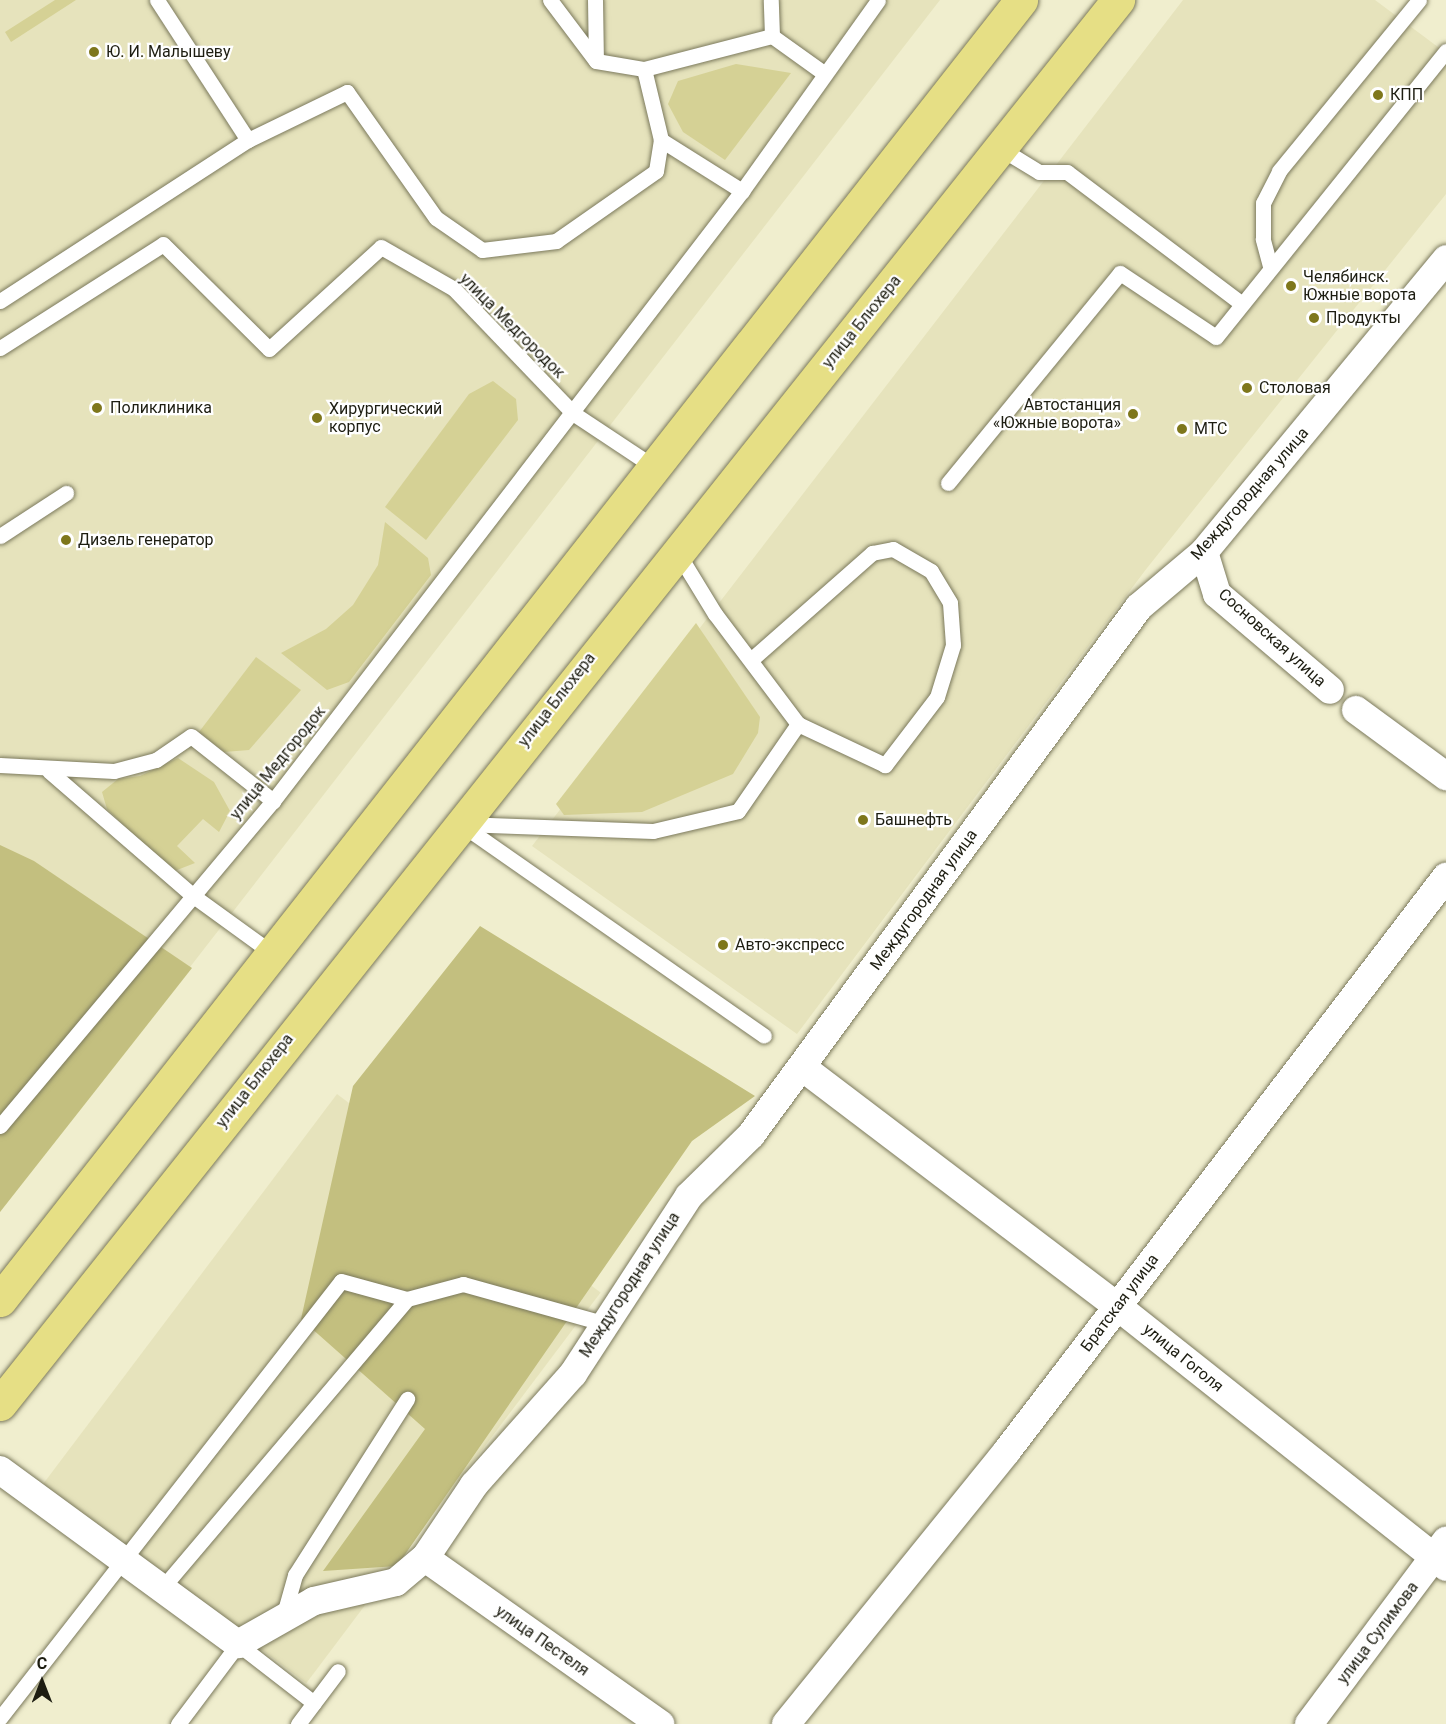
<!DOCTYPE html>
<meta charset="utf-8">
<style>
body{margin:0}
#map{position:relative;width:1446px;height:1724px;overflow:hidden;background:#f0eece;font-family:Roboto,sans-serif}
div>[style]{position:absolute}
.built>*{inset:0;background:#e6e3bc;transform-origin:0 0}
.green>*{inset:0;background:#d5d195}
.forest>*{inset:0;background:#c3bf7f}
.roads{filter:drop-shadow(0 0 2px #7b795c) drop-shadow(0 0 2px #7b795c)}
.lane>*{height:15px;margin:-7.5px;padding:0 7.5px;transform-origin:7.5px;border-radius:7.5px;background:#fff}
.street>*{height:28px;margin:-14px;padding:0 14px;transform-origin:14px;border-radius:14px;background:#fff}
.primary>*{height:33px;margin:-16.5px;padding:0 16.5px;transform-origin:16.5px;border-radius:16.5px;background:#e6df85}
.dots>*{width:16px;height:16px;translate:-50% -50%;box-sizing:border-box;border:3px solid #fff;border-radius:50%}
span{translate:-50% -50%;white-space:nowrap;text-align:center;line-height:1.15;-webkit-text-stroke:4.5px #fff;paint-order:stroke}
.poi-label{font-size:16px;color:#1d1d11}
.left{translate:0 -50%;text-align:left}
.right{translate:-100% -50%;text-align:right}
.street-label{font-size:16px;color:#1d1d11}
.north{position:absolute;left:12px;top:1652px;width:60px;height:60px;-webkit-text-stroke:4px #fff;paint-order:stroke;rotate:0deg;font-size:16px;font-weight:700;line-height:24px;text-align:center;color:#1d1d11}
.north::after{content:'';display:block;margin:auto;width:21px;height:27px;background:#1d1d11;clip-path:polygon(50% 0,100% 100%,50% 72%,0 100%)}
</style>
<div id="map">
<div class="built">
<div style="clip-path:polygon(0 0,940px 0,0 1212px)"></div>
<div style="clip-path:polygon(1183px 0,1375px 0,1446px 53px,1446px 194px,1147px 568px,797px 1034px,532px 846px)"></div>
<div style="left:337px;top:1094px;width:330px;height:489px;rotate:37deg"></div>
</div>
<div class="green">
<div style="clip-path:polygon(55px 0,76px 0,11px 42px,5px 32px)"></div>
<div style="clip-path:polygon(736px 64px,791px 73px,725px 160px,683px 132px,668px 104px,678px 81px)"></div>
<div style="clip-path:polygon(493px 381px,516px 399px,518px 420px,426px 540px,385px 507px,469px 394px)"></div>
<div style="clip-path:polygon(385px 522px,428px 558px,431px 575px,349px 682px,327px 690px,281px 653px,326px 629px,353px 605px,378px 565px)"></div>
<div style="clip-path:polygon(696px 623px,760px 717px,758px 733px,733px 774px,642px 812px,564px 815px,556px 804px)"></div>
<div style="clip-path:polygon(256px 657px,301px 690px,249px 750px,224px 752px,199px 732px)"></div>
<div style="clip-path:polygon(178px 758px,214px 782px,230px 811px,219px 832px,203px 819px,177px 846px,195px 863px,172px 872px,107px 809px,102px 792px,118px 779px,140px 776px)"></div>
</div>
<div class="forest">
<div style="clip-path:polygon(0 845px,34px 861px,192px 968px,0 1212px)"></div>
<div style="clip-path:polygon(480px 926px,755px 1096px,692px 1141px,397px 1566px,323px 1571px,425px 1429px,301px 1319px,353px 1086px)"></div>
</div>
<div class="roads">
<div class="lane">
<div style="left:157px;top:0;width:167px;rotate:57deg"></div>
<div style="left:550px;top:0;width:76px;rotate:53deg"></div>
<div style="left:596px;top:61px;width:49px;rotate:9.5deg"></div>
<div style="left:644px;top:69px;width:73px;rotate:76.5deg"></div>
<div style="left:661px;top:140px;width:96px;rotate:32.2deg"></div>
<div style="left:595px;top:0;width:61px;rotate:89.1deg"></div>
<div style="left:772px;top:36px;width:65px;rotate:35.6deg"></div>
<div style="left:644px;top:69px;width:132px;rotate:-14.5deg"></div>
<div style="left:772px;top:36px;width:36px;rotate:-92deg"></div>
<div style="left:1003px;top:150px;width:42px;rotate:31.4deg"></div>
<div style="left:1039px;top:172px;width:28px"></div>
<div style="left:1067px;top:172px;width:218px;rotate:37deg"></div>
<div style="left:1270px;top:266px;width:28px;rotate:-105deg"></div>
<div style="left:1263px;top:239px;width:36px;rotate:-90deg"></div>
<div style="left:1263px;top:203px;width:36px;rotate:-63deg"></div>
<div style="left:1279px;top:171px;width:221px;rotate:-50.7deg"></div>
<div style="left:0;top:301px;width:296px;rotate:-33deg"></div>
<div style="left:248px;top:140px;width:110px;rotate:-25.9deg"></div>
<div style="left:347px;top:92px;width:154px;rotate:54.8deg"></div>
<div style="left:436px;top:218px;width:56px;rotate:34.8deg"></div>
<div style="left:482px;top:250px;width:75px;rotate:-6.9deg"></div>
<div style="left:556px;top:241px;width:122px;rotate:-35deg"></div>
<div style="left:656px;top:171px;width:31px;rotate:-81deg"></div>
<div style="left:0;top:348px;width:193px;rotate:-32.5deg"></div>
<div style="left:163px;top:244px;width:149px;rotate:44.7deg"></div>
<div style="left:269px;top:349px;width:151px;rotate:-42.3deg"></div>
<div style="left:381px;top:247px;width:84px;rotate:29.9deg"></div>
<div style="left:454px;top:289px;width:173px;rotate:46.2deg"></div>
<div style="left:574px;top:414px;width:96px;rotate:33.5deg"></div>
<div style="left:948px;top:483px;width:271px;rotate:-50.7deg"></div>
<div style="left:1120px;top:273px;width:115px;rotate:33.7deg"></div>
<div style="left:1216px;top:337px;width:367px;rotate:-51.2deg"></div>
<div style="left:0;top:536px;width:79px;rotate:-33.1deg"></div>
<div style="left:753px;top:658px;width:159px;rotate:-41.4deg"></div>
<div style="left:872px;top:553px;width:21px;rotate:-11deg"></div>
<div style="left:893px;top:549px;width:44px;rotate:30.1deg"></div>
<div style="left:931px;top:571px;width:37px;rotate:59deg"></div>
<div style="left:950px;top:603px;width:42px;rotate:85.9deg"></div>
<div style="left:953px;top:645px;width:54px;rotate:107.1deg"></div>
<div style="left:937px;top:697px;width:86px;rotate:127.4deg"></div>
<div style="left:885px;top:765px;width:96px;rotate:-154.8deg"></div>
<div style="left:0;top:765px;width:114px;rotate:3deg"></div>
<div style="left:114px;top:771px;width:43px;rotate:-14.7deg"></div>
<div style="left:156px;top:760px;width:42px;rotate:-34.4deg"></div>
<div style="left:191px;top:736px;width:105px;rotate:38.4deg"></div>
<div style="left:49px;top:771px;width:189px;rotate:40.9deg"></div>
<div style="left:192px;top:895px;width:99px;rotate:35.9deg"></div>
<div style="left:462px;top:824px;width:191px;rotate:2.1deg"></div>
<div style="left:653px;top:831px;width:87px;rotate:-13.2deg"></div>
<div style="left:738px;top:811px;width:106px;rotate:-55.4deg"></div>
<div style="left:798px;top:724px;width:138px;rotate:-127deg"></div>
<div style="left:715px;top:614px;width:75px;rotate:-121.4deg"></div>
<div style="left:462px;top:825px;width:368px;rotate:34.9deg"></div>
<div style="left:0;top:1126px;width:424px;rotate:-50deg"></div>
<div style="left:273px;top:801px;width:769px;rotate:-52.45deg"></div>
<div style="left:742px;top:191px;width:234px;rotate:-54.5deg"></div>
<div style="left:163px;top:1587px;width:377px;rotate:-49.7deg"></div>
<div style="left:284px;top:1614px;width:41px;rotate:-74.2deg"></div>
<div style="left:295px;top:1575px;width:209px;rotate:-57.5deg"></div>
<div style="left:0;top:1718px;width:554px;rotate:-52.03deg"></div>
<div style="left:341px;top:1281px;width:68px;rotate:15.3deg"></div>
<div style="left:407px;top:1299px;width:58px;rotate:-15deg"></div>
<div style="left:463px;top:1284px;width:145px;rotate:15.6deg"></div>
<div style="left:178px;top:1724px;width:100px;rotate:-53.1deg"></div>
<div style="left:238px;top:1644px;width:96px;rotate:37.8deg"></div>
<div style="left:298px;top:1724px;width:66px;rotate:-53deg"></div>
</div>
<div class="street">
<div style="left:1204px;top:552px;width:44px;rotate:72.8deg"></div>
<div style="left:1217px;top:594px;width:148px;rotate:40.3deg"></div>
<div style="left:1356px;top:710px;width:112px;rotate:36.3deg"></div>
<div style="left:802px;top:1067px;width:395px;rotate:37.2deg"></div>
<div style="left:1117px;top:1306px;width:420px;rotate:38.4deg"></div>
<div style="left:0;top:1470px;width:295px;rotate:36.2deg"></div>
<div style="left:238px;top:1644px;width:87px;rotate:-29.5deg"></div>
<div style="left:314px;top:1601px;width:84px;rotate:-13deg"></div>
<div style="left:396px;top:1582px;width:38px;rotate:-40deg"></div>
<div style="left:425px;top:1558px;width:88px;rotate:-56.1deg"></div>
<div style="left:474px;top:1485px;width:149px;rotate:-48.3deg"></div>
<div style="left:573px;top:1374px;width:212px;rotate:-56.9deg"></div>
<div style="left:689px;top:1196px;width:87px;rotate:-44.5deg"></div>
<div style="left:751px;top:1135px;width:655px;rotate:-53.69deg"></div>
<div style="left:1139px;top:607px;width:85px;rotate:-40.2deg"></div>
<div style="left:1204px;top:552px;width:380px;rotate:-50.4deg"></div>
<div style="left:425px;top:1558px;width:288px;rotate:35.2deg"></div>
<div style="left:786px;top:1724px;width:351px;rotate:-51deg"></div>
<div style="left:1007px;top:1451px;width:723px;rotate:-52.59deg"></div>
<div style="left:1309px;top:1724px;width:229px;rotate:-53.2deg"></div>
</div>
<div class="primary">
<div style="left:0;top:1300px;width:1653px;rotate:-51.85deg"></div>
<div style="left:0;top:1404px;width:1795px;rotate:-51.47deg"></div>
</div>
</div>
<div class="dots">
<div style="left:94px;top:52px;background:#7e771c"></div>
<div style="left:1378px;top:95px;background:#7e771c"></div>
<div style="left:1291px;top:286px;background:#7e771c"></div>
<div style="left:1314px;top:318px;background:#7e771c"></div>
<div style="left:1247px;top:388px;background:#7e771c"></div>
<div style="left:97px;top:408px;background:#7e771c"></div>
<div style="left:1133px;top:414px;background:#7e771c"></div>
<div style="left:317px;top:418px;background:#7e771c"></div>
<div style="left:1182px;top:429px;background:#7e771c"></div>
<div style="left:66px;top:540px;background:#7e771c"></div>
<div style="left:863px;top:820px;background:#7e771c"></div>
<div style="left:723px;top:945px;background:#7e771c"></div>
</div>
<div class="poi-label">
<span class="left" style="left:106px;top:52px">Ю. И. Малышеву</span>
<span class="left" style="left:1390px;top:95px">КПП</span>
<span class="left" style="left:1303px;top:286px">Челябинск.<br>Южные ворота</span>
<span class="left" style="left:1326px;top:318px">Продукты</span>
<span class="left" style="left:1259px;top:388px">Столовая</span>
<span class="right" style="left:1121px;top:414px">Автостанция<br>«Южные ворота»</span>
<span class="left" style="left:110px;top:408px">Поликлиника</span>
<span class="left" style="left:329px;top:418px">Хирургический<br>корпус</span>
<span class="left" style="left:1194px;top:429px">МТС</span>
<span class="left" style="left:78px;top:540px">Дизель генератор</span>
<span class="left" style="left:875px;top:820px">Башнефть</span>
<span class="left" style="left:735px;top:945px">Авто-экспресс</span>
</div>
<div class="street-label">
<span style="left:862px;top:322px;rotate:-51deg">улица Блюхера</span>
<span style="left:512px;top:326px;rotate:45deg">улица Медгородок</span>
<span style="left:1250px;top:494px;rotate:-49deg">Междугородная улица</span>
<span style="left:1272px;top:638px;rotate:42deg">Сосновская улица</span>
<span style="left:557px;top:700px;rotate:-52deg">улица Блюхера</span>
<span style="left:278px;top:763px;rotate:-51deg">улица Медгородок</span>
<span style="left:924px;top:900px;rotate:-54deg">Междугородная улица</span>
<span style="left:255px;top:1081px;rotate:-52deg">улица Блюхера</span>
<span style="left:630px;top:1285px;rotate:-57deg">Междугородная улица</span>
<span style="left:1120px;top:1303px;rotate:-53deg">Братская улица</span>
<span style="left:1183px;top:1358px;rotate:39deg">улица Гоголя</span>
<span style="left:1378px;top:1633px;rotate:-53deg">улица Сулимова</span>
<span style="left:542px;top:1641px;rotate:35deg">улица Пестеля</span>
</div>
<div class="north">С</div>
</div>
